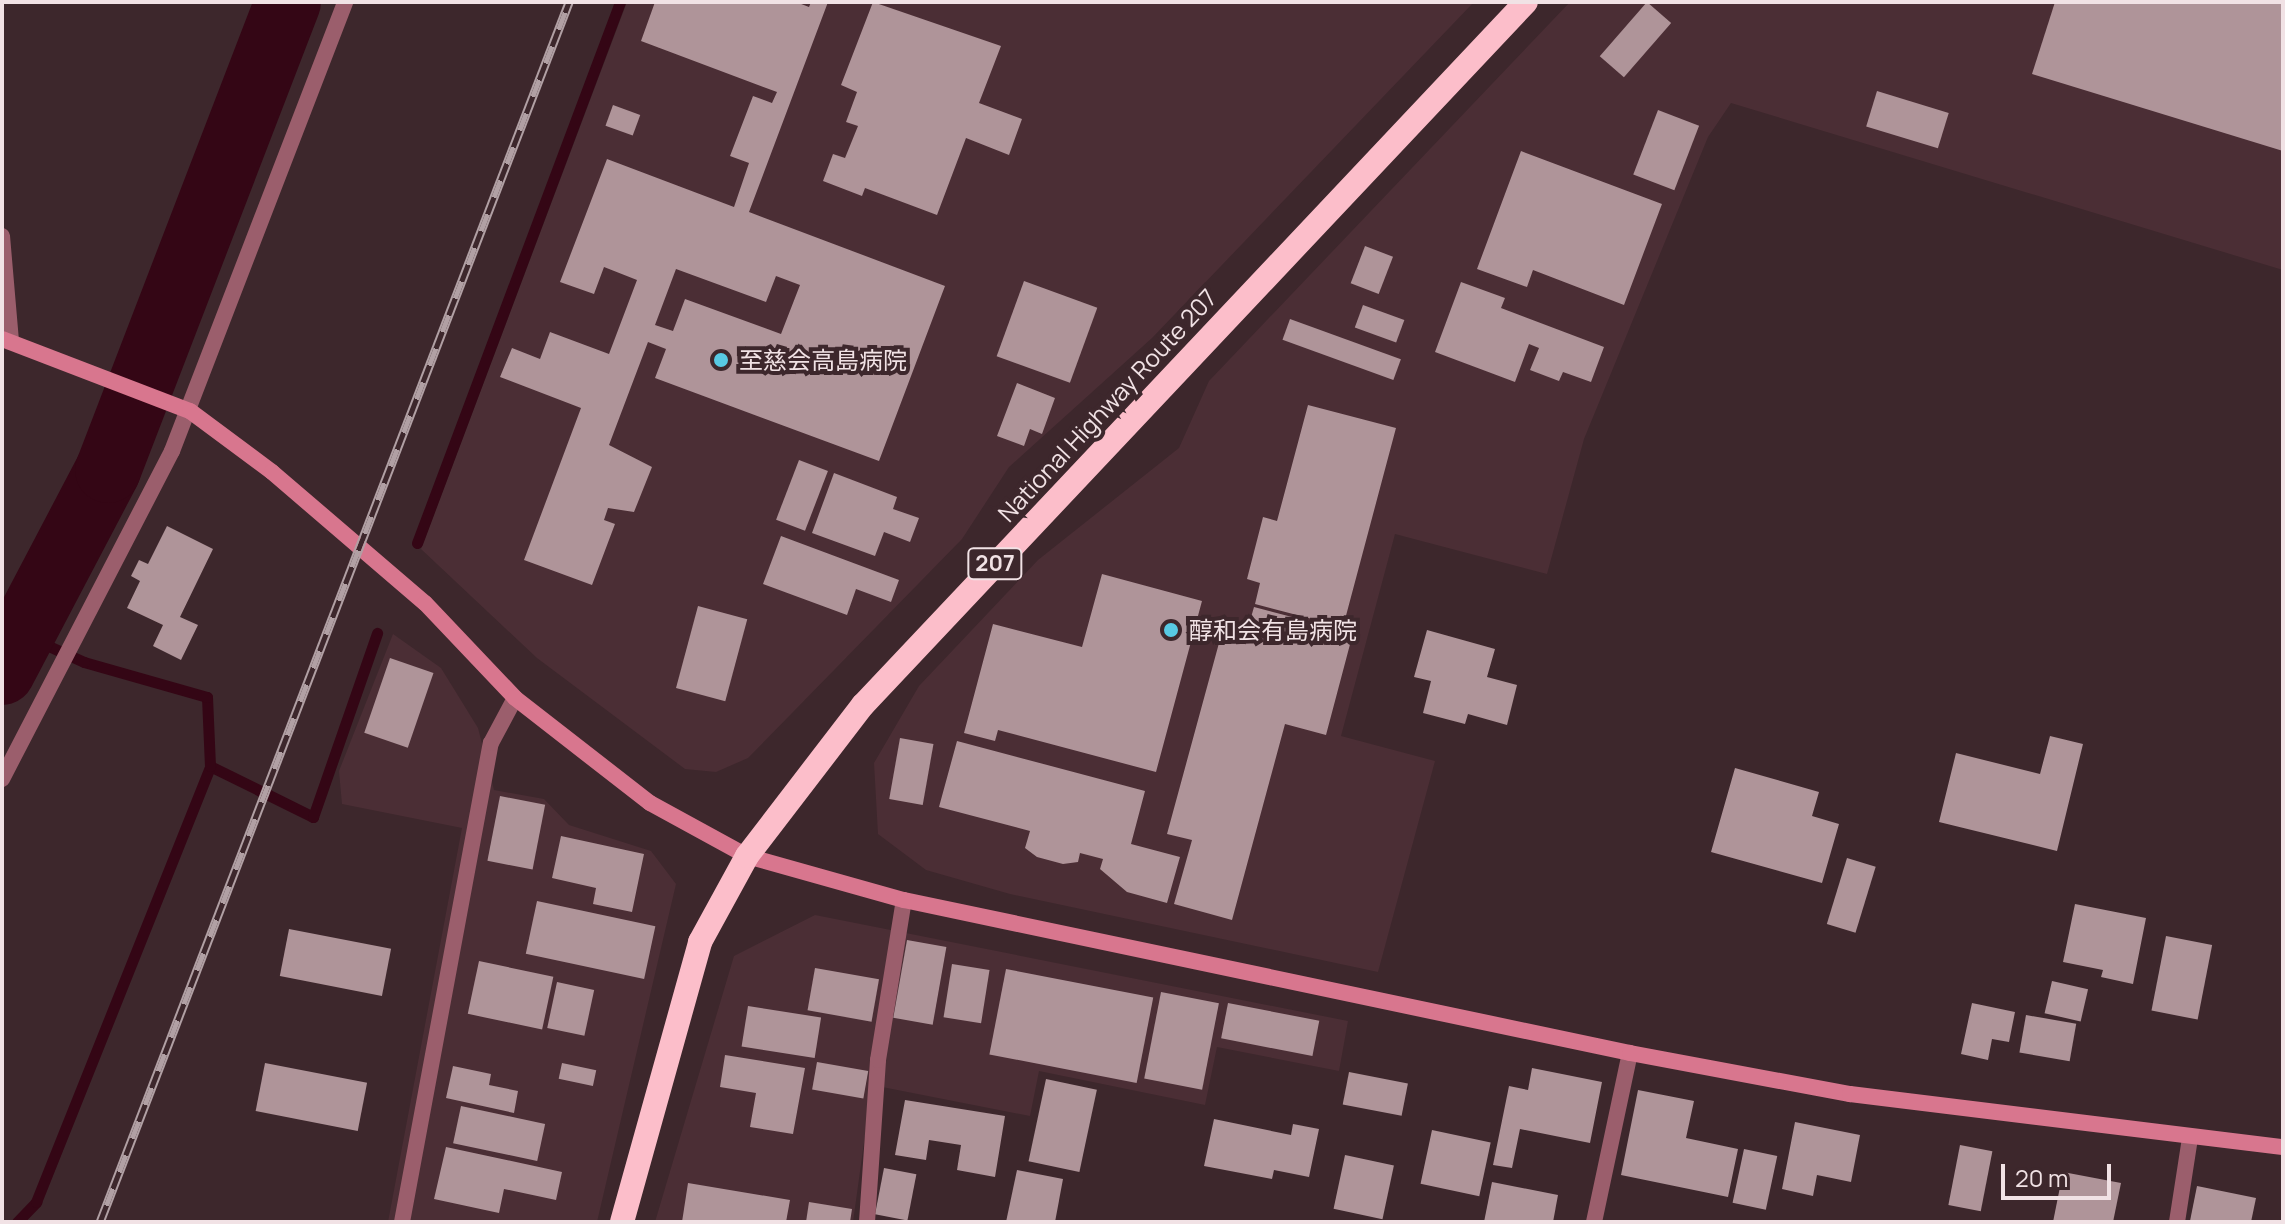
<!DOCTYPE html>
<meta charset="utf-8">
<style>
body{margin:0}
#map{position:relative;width:2285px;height:1224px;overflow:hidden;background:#3d272c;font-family:Manrope,"Noto Sans JP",sans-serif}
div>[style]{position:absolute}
.built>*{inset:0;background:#4b2e35}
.stream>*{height:11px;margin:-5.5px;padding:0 5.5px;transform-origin:5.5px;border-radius:5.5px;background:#340615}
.river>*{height:66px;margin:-33px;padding:0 33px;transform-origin:33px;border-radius:33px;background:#340615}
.building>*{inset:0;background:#af9499;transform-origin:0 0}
.street>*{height:16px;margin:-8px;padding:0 8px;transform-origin:8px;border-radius:8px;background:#9b5e6c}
.secondary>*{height:16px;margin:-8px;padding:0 8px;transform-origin:8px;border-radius:8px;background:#d8768e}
.highway>*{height:24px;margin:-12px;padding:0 12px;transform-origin:12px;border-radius:12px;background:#fcbeca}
.rail>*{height:9px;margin-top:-4.5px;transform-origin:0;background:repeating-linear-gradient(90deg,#3d272c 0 18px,#b1a0a4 0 36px);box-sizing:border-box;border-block:2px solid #b1a0a4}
.dots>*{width:22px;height:22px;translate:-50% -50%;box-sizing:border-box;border:4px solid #3d272c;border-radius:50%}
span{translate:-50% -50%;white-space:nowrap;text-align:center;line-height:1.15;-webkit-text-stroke:8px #3d272c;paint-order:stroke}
.shield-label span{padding:2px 6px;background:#3d272c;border:2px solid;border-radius:6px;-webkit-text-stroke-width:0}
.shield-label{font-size:22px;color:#f1e2e5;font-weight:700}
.poi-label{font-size:24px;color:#f1e2e5}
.left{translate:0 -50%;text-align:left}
.street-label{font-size:24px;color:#f1e2e5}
.frame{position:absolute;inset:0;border:4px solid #f1e2e5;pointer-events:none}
.scale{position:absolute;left:2001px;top:1164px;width:110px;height:36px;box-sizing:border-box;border:4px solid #f1e2e5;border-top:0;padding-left:10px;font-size:24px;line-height:28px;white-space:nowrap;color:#f1e2e5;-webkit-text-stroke:6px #3d272c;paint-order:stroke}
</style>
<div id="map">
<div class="built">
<div style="clip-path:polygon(627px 2px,1474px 2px,1152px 338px,1009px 467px,962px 539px,748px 758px,716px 772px,685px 769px,537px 658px,421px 549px)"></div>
<div style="clip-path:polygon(1570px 2px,2283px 2px,2283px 270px,1731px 103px,1708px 137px,1584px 439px,1547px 574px,1395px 534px,1341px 736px,1435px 761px,1378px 972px,1010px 894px,926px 870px,878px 834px,874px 763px,919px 686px,1038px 560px,1179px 448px,1209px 381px)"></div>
<div style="clip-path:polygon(393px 634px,441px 668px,478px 728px,494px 790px,544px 799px,569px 825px,651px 851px,676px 884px,597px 1222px,388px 1222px,462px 828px,342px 804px,339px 771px)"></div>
<div style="clip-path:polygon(815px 915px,1348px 1021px,1339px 1071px,1217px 1047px,1205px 1105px,1039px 1071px,1030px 1116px,872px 1085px,853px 1222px,655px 1222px,734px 956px)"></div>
</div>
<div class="stream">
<div style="left:417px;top:543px;width:578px;rotate:-69.43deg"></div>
<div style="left:210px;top:766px;width:115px;rotate:26.3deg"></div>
<div style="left:313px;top:817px;width:195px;rotate:-70.8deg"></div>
<div style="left:17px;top:1222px;width:28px;rotate:-46deg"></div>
<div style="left:36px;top:1202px;width:469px;rotate:-68.2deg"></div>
<div style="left:210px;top:766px;width:69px;rotate:-92.5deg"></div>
<div style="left:207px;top:697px;width:128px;rotate:-164.1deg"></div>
<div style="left:84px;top:662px;width:68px;rotate:-155.7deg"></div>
</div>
<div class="river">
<div style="left:2px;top:672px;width:228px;rotate:-62.3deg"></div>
<div style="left:108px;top:470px;width:501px;rotate:-68.96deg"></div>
</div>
<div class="building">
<div style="clip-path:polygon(evenodd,655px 2px,796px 2px,809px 7px,811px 2px,828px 2px,749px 212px,945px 286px,879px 461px,655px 378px,666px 349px,648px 342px,609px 445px,652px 467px,634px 512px,608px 508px,604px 520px,615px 524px,592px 585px,524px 560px,581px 408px,500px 377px,512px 348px,540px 359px,550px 332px,609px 354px,637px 280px,604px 267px,594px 294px,560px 282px,607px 159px,734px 207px,749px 163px,730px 156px,753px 96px,772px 103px,777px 92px,641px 41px,655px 2px,676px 269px,766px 302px,776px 276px,800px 285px,781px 334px,685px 299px,673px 331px,655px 325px,676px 269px)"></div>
<div style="clip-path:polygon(873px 2px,1001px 46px,979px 103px,1022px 119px,1009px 155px,966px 138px,937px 215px,865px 188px,862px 196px,823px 181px,833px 154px,845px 158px,858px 126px,846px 122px,857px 92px,841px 85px)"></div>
<div style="left:1647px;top:2px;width:32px;height:72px;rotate:41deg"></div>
<div style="clip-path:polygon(2055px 2px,2283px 2px,2283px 151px,2032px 74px)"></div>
<div style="left:1877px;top:91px;width:75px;height:37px;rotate:17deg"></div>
<div style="left:613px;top:105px;width:29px;height:22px;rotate:20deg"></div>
<div style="left:1658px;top:110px;width:44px;height:69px;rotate:21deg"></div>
<div style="clip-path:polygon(1521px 151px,1662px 204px,1624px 305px,1533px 270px,1527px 287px,1477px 269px)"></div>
<div style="left:1365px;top:246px;width:30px;height:40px;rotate:21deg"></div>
<div style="left:1024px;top:281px;width:78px;height:80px;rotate:20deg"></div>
<div style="clip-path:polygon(1461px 282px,1505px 298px,1501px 308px,1604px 347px,1591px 382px,1563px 372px,1559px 381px,1530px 370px,1539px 348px,1529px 344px,1515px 382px,1435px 352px)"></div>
<div style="left:1363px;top:305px;width:44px;height:24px;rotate:20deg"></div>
<div style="left:1290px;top:319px;width:118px;height:22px;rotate:20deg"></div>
<div style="clip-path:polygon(1017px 383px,1055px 398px,1042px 434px,1030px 429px,1024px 446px,997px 436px)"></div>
<div style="clip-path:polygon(1308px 405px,1396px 428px,1343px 627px,1255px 604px,1260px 583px,1247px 579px,1263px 517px,1277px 521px)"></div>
<div style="left:799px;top:460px;width:31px;height:64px;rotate:21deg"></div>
<div style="clip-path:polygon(834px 473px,897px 497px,893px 509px,919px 518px,910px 542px,884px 532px,875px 556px,812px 533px)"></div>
<div style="clip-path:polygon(167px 526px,213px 549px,180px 617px,198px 625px,181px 660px,153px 646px,163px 625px,127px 608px,140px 581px,131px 576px,139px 560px,148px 564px)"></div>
<div style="clip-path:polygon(781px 536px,899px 580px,891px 602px,856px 589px,847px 615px,763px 584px)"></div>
<div style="clip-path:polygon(1102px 574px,1202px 601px,1156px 772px,998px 730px,995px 741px,964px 733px,993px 624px,1082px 647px)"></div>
<div style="left:698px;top:606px;width:51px;height:85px;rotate:15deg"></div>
<div style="clip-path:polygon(1254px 607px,1353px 633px,1326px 735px,1285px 724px,1232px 920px,1174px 904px,1192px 840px,1167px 834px,1222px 632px,1245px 638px)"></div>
<div style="clip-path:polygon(1427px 630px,1495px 649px,1487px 677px,1517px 685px,1507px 725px,1468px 714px,1465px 724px,1423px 713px,1431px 681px,1414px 677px)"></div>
<div style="left:390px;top:658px;width:46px;height:79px;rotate:19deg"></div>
<div style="clip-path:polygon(2050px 736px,2083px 744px,2057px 851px,1939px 822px,1956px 753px,2040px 774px)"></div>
<div style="left:900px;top:738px;width:34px;height:62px;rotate:10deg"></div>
<div style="clip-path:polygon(957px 741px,1145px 791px,1131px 844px,1180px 857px,1167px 903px,1127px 892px,1100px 869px,1103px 859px,1080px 853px,1078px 862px,1063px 864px,1037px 857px,1025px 848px,1030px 831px,939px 807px)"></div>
<div style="clip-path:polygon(1735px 768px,1819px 792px,1812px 816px,1839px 824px,1822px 883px,1711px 852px)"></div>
<div style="left:500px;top:796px;width:46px;height:66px;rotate:11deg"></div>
<div style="clip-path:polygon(561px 836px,644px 854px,632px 912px,593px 904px,596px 888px,552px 878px)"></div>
<div style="left:1847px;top:858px;width:30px;height:69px;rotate:17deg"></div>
<div style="left:537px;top:901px;width:121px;height:54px;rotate:12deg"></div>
<div style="clip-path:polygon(2075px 904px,2146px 918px,2133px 984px,2101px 977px,2103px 970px,2063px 962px)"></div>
<div style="left:289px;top:929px;width:104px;height:48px;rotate:11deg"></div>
<div style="left:2166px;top:936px;width:47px;height:76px;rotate:11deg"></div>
<div style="left:907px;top:940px;width:40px;height:79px;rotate:10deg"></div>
<div style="left:479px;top:961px;width:76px;height:54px;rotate:12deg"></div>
<div style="left:952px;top:964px;width:38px;height:54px;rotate:9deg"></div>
<div style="left:815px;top:968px;width:65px;height:43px;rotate:10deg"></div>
<div style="left:1006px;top:969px;width:150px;height:87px;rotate:11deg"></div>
<div style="left:2052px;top:981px;width:37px;height:33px;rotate:13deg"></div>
<div style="left:557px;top:982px;width:38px;height:47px;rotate:12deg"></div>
<div style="left:1161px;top:992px;width:59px;height:88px;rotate:11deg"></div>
<div style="left:1228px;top:1003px;width:93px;height:36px;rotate:11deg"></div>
<div style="clip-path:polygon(1972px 1003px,2015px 1012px,2009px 1042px,1992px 1039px,1988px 1060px,1961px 1054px)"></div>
<div style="left:748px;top:1006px;width:74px;height:41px;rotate:9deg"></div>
<div style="left:2026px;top:1015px;width:51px;height:38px;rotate:10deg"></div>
<div style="clip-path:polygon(725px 1055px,805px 1068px,793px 1134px,750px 1127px,756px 1093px,720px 1087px)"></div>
<div style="left:817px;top:1062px;width:52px;height:28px;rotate:10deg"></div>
<div style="left:265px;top:1063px;width:104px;height:49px;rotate:11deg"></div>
<div style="left:562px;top:1063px;width:35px;height:16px;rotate:12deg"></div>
<div style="clip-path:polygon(453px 1066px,491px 1074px,489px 1085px,518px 1091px,514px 1113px,446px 1098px)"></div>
<div style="clip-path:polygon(1532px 1068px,1602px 1082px,1590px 1143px,1520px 1129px,1512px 1168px,1493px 1165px,1509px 1086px,1528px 1090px)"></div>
<div style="left:1349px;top:1072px;width:60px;height:33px;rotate:11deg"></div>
<div style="left:1046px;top:1079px;width:52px;height:84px;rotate:12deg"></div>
<div style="clip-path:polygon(1638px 1090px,1694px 1101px,1686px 1138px,1738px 1149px,1728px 1197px,1621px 1175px)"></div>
<div style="clip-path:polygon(905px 1100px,1005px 1116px,995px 1177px,957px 1170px,961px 1145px,929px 1140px,926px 1160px,895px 1155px)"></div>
<div style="left:461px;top:1106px;width:86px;height:38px;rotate:12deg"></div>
<div style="clip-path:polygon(1214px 1119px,1291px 1135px,1293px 1124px,1319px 1129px,1309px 1177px,1274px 1170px,1272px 1179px,1204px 1166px)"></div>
<div style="clip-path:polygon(1795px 1122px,1860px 1135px,1851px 1182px,1817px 1175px,1813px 1196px,1782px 1189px)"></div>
<div style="left:1432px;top:1130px;width:60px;height:55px;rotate:12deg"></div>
<div style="left:1960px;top:1145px;width:33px;height:61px;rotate:11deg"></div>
<div style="clip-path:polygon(446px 1147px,562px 1172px,556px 1200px,504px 1189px,499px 1213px,434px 1199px)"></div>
<div style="left:1744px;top:1149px;width:34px;height:55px;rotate:12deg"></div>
<div style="left:1345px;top:1155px;width:50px;height:55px;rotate:12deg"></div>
<div style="left:884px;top:1168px;width:33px;height:47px;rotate:11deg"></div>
<div style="clip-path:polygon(1017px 1170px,1063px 1179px,1055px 1222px,1006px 1222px)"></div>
<div style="clip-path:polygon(2063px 1172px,2121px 1183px,2113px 1222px,2053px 1222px)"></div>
<div style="clip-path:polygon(1492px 1182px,1558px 1195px,1553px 1222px,1484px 1222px)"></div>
<div style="clip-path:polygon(688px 1183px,790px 1200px,786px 1222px,682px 1222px)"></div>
<div style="clip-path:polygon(2197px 1186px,2256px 1198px,2251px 1222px,2190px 1221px)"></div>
<div style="clip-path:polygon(809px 1202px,852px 1209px,850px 1222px,806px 1222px)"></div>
</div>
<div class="street">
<div style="left:2px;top:236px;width:105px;rotate:85.1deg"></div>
<div style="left:2px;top:779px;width:369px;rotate:-62.6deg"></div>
<div style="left:172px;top:451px;width:481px;rotate:-68.9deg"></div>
<div style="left:402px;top:1222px;width:487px;rotate:-79.5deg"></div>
<div style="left:491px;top:743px;width:51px;rotate:-61.9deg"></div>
<div style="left:867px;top:1222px;width:162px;rotate:-86.1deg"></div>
<div style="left:878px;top:1060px;width:162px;rotate:-80.8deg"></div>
<div style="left:1594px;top:1222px;width:173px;rotate:-78deg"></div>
<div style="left:2177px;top:1222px;width:85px;rotate:-81.2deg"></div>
</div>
<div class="secondary">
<div style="left:2px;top:339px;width:201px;rotate:21deg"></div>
<div style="left:190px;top:411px;width:102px;rotate:36.6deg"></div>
<div style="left:272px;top:472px;width:201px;rotate:40.6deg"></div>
<div style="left:425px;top:603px;width:131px;rotate:46.5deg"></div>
<div style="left:515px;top:698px;width:171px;rotate:37.9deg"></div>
<div style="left:650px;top:803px;width:111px;rotate:28.7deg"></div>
<div style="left:747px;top:856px;width:163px;rotate:15.7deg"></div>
<div style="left:904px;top:900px;width:742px;rotate:11.9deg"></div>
<div style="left:1630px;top:1053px;width:224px;rotate:10.6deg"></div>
<div style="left:1850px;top:1094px;width:436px;rotate:7deg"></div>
</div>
<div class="highway">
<div style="left:622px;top:1222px;width:291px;rotate:-74.4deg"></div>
<div style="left:700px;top:942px;width:98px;rotate:-61.3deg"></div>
<div style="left:747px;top:856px;width:190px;rotate:-52.5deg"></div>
<div style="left:863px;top:705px;width:966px;rotate:-46.68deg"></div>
</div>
<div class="rail">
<div style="left:100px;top:1222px;width:1307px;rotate:-68.97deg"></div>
</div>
<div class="dots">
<div style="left:721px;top:360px;background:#58c9e3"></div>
<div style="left:1171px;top:630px;background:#58c9e3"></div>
</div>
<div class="shield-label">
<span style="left:995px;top:564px">207</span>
</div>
<div class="poi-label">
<span class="left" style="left:739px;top:360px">至慈会高島病院</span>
<span class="left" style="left:1189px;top:630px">醇和会有島病院</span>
</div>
<div class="street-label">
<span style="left:1107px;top:405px;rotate:-47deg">National Highway Route 207</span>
</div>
<div class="frame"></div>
<div class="scale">20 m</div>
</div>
